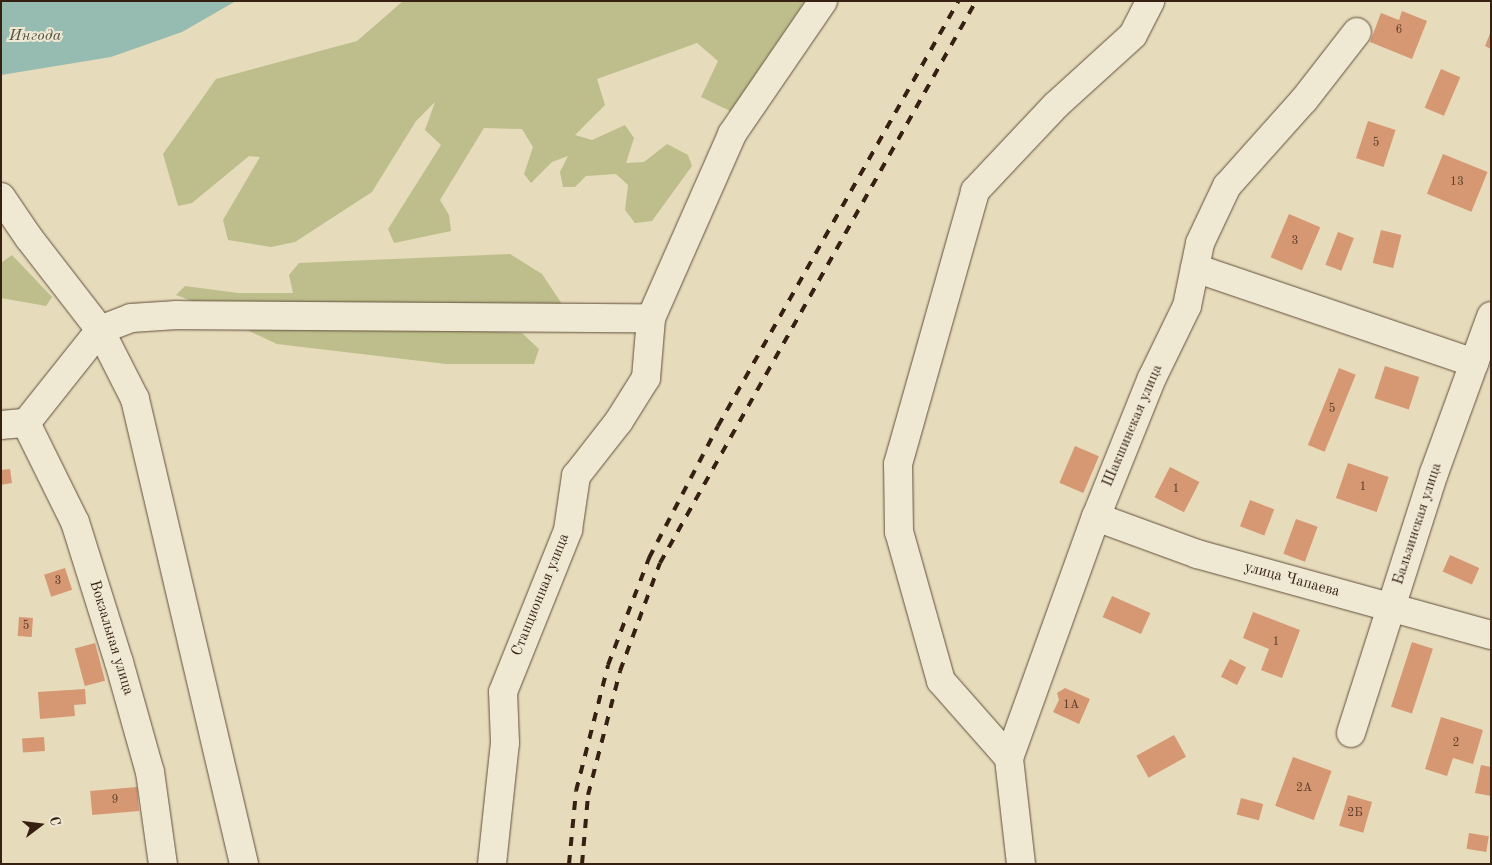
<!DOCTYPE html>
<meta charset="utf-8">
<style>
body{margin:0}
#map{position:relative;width:1492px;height:865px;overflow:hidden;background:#e6dbbb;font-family:"Old Standard TT",serif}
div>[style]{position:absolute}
.green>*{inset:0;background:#bdbe8b}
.water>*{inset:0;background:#96bbb1}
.building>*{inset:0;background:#d69773;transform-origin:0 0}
.roads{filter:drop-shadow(0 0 1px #624f3c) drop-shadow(0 0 1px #624f3c)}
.minor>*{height:28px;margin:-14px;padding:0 14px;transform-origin:14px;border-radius:14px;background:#efe8d3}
.rail>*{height:4px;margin-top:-2px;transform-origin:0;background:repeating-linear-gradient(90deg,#362012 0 9px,transparent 0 18px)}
span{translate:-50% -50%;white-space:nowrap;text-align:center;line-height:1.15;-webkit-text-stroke:4px #efe8d3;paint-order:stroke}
.number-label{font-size:12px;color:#5e3e2a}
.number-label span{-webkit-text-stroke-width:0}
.street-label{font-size:15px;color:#362012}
.water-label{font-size:16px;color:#534e42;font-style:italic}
.frame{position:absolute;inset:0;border:2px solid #362012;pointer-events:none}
.north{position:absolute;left:15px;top:800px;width:50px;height:50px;-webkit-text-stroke:4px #efe8d3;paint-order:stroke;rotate:75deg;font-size:14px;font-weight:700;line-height:20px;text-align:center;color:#362012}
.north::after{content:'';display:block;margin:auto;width:18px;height:22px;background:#362012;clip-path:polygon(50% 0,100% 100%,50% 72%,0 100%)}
</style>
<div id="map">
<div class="green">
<div style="clip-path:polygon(403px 1px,805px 1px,730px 111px,701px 97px,718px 61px,697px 43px,597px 79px,605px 105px,575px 135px,592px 140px,625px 125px,634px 138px,626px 163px,644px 162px,667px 144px,688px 155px,692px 166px,652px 221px,635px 223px,625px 210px,628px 185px,616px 174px,586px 176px,575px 187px,563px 187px,560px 172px,568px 156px,552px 162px,531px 183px,524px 174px,533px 147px,522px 129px,484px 128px,440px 200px,449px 215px,451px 231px,394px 243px,388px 229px,441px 145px,425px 130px,435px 102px,416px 121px,372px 192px,295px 242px,271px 247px,228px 240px,223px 220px,260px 157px,249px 156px,192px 203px,178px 206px,163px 154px,216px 79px,357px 41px)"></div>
<div style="clip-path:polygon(510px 254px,542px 274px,562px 304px,197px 303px,176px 295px,185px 286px,238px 293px,293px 293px,289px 275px,299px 263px)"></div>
<div style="clip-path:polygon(12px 255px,52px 297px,46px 306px,1px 298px,1px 263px)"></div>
<div style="clip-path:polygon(282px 325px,522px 333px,539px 349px,534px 364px,446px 364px,277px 344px,247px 330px)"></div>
</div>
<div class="water">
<div style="clip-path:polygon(1px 1px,236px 1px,182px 32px,111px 57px,1px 75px)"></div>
</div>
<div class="building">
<div style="clip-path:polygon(1402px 11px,1427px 21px,1412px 59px,1370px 42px,1381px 13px,1399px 20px)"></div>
<div style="clip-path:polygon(1491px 31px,1491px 49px,1485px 46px)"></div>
<div style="left:1441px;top:69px;width:21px;height:42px;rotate:23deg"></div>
<div style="left:1368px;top:121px;width:29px;height:39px;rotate:18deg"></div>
<div style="left:1443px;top:154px;width:48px;height:43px;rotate:22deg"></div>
<div style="left:1289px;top:214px;width:34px;height:47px;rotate:23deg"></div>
<div style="left:1381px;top:230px;width:21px;height:34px;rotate:14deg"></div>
<div style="left:1338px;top:232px;width:17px;height:35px;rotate:21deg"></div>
<div style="left:1385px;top:366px;width:36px;height:34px;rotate:18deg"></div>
<div style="left:1339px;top:368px;width:18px;height:83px;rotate:22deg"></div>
<div style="left:1075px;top:446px;width:26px;height:40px;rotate:23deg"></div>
<div style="left:1348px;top:463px;width:43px;height:37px;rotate:19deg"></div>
<div style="left:1170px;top:467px;width:33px;height:34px;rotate:27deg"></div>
<div style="clip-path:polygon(10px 469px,12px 483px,1px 485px,1px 470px)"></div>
<div style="left:1250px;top:500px;width:26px;height:28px;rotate:21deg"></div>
<div style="left:1296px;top:519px;width:23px;height:37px;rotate:20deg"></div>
<div style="left:1450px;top:555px;width:32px;height:18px;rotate:24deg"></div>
<div style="left:65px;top:568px;width:23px;height:22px;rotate:72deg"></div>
<div style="left:1112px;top:596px;width:42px;height:23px;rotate:24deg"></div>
<div style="clip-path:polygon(1253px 612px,1300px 630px,1282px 678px,1261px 670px,1269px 649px,1243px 638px)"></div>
<div style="left:19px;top:617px;width:14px;height:19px;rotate:4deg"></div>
<div style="left:1412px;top:642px;width:22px;height:68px;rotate:18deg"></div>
<div style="left:95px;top:643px;width:39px;height:21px;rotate:75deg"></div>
<div style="left:1230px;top:659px;width:18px;height:20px;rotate:27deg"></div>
<div style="clip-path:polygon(1065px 688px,1090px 699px,1079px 724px,1053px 712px,1059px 700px,1057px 693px)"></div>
<div style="clip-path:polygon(85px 689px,86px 704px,74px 705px,75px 716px,40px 719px,38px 692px)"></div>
<div style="clip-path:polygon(1441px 717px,1483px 730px,1473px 764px,1453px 758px,1447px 776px,1425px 769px)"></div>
<div style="left:1174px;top:735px;width:25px;height:43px;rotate:61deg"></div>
<div style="left:44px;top:737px;width:14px;height:22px;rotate:86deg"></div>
<div style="left:1293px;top:757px;width:41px;height:52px;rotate:20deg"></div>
<div style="clip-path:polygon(1481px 765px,1491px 767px,1491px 796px,1475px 793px)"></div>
<div style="left:137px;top:787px;width:24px;height:47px;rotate:85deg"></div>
<div style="left:1348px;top:795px;width:25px;height:32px;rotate:16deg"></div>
<div style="left:1241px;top:798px;width:23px;height:17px;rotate:15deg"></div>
<div style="left:1469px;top:833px;width:20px;height:16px;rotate:9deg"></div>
</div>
<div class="roads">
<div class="minor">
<div style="left:1px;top:197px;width:50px;rotate:55.7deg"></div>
<div style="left:29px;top:238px;width:116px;rotate:52.3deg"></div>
<div style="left:100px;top:330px;width:77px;rotate:63.1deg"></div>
<div style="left:135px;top:399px;width:478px;rotate:76.8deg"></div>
<div style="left:1195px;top:268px;width:295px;rotate:18.8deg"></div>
<div style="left:26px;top:423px;width:110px;rotate:63.7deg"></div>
<div style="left:75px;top:522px;width:147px;rotate:72.6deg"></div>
<div style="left:119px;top:662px;width:114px;rotate:74.3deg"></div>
<div style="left:150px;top:772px;width:93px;rotate:82deg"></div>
<div style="left:1px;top:425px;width:25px;rotate:-5deg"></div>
<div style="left:26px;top:423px;width:119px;rotate:-51.5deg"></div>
<div style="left:100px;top:330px;width:33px;rotate:-21deg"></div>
<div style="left:131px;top:318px;width:46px;rotate:-3.7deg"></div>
<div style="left:177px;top:315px;width:474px;rotate:0.4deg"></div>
<div style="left:651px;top:318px;width:201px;rotate:-66.2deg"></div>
<div style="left:732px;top:134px;width:161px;rotate:-55.6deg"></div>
<div style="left:1096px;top:517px;width:108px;rotate:20.1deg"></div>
<div style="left:1197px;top:554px;width:305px;rotate:15.4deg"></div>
<div style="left:1351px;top:733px;width:273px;rotate:-72.3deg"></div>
<div style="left:1434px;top:473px;width:167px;rotate:-70deg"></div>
<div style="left:1009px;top:758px;width:103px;rotate:-131.4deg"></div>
<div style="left:941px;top:681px;width:155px;rotate:-105.7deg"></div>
<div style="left:899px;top:532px;width:68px;rotate:-90.8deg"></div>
<div style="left:898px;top:464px;width:284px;rotate:-74.2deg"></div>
<div style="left:975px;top:191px;width:117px;rotate:-46.7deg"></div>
<div style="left:1055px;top:106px;width:105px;rotate:-42.3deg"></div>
<div style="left:1133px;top:35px;width:38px;rotate:-63deg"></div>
<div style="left:492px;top:864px;width:122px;rotate:-83.9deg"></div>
<div style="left:505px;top:743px;width:51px;rotate:-92.2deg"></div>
<div style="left:503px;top:692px;width:175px;rotate:-68.1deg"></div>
<div style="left:568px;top:530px;width:55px;rotate:-81.6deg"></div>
<div style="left:576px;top:476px;width:70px;rotate:-52deg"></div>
<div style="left:619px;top:421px;width:51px;rotate:-57.9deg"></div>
<div style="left:646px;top:378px;width:60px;rotate:-85.2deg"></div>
<div style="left:1021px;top:864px;width:107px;rotate:-96.5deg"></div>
<div style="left:1009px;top:758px;width:256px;rotate:-70.2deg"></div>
<div style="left:1096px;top:517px;width:150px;rotate:-68.1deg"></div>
<div style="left:1152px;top:378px;width:80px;rotate:-64.1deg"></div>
<div style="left:1187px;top:306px;width:64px;rotate:-78.3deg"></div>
<div style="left:1200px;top:243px;width:63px;rotate:-64.7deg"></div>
<div style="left:1227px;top:186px;width:115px;rotate:-48.2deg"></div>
<div style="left:1304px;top:100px;width:86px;rotate:-52.1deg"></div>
</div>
</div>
<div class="rail">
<div style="left:569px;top:864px;width:73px;rotate:-84.5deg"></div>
<div style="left:576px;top:791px;width:130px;rotate:-75.7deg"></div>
<div style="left:608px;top:665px;width:115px;rotate:-69deg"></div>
<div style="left:649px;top:558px;width:149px;rotate:-62.4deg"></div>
<div style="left:718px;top:426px;width:488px;rotate:-60.5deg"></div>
<div style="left:582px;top:864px;width:69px;rotate:-85deg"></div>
<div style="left:588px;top:795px;width:128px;rotate:-75.5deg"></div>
<div style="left:620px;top:671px;width:115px;rotate:-69.7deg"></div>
<div style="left:660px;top:563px;width:645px;rotate:-60.65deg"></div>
</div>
<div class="number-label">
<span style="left:1399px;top:31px">6</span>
<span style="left:1376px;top:144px">5</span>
<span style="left:1457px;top:183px">13</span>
<span style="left:1295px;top:242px">3</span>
<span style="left:1332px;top:410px">5</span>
<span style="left:1363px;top:488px">1</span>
<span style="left:1176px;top:490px">1</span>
<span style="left:58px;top:582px">3</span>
<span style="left:26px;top:627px">5</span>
<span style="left:1276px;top:643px">1</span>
<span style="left:1071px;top:706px">1А</span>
<span style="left:1456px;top:744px">2</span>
<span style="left:1304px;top:789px">2А</span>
<span style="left:115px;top:801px">9</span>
<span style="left:1355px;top:814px">2Б</span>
</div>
<div class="street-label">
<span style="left:1133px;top:426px;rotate:-67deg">Шакшинская улица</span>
<span style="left:1418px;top:524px;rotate:-72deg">Бальзинская улица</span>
<span style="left:1292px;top:580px;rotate:15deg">улица Чапаева</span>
<span style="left:541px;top:595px;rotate:-68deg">Станционная улица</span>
<span style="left:111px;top:638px;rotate:73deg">Вокзальная улица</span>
</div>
<div class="water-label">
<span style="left:35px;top:36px">Ингода</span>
</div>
<div class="frame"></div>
<div class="north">С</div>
</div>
